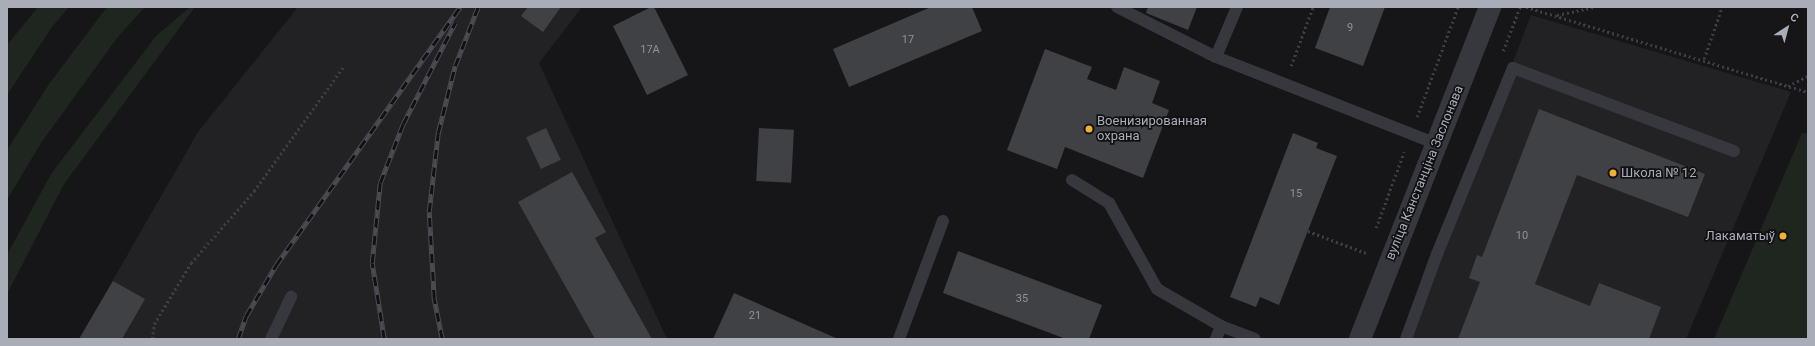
<!DOCTYPE html>
<meta charset="utf-8">
<style>
body{margin:0}
#map{position:relative;width:1815px;height:346px;overflow:hidden;background:#161618;font-family:Roboto,sans-serif}
div>[style]{position:absolute}
.built>*{inset:0;background:#222225}
.green>*{inset:0;background:#1e261f}
.building>*{inset:0;background:#404145;transform-origin:0 0}
.path>*{height:2.5px;margin-top:-1.25px;transform-origin:0;background:repeating-linear-gradient(90deg,#3d3f44 0 2px,transparent 0 5px)}
.service>*{height:12px;margin:-6px;padding:0 6px;transform-origin:6px;border-radius:6px;background:#37383d}
.tertiary>*{height:22px;margin:-11px;padding:0 11px;transform-origin:11px;border-radius:11px;background:#37383d}
.rail>*{height:4.5px;margin-top:-2.25px;transform-origin:0;background:repeating-linear-gradient(90deg,#111113 0 9px,#4a4c52 0 18px);box-sizing:border-box;border-block:1px solid #4a4c52}
.dots>*{width:11px;height:11px;translate:-50% -50%;box-sizing:border-box;border:2px solid #111113;border-radius:50%}
span{translate:-50% -50%;white-space:nowrap;text-align:center;line-height:1.15;-webkit-text-stroke:3.5px #111113;paint-order:stroke}
.number-label{font-size:11px;color:#8e929b}
.number-label span{-webkit-text-stroke-width:0}
.poi-label{font-size:13px;color:#a8adb8}
.left{translate:0 -50%;text-align:left}
.right{translate:-100% -50%;text-align:right}
.street-label{font-size:13px;color:#a8adb8}
.frame{position:absolute;inset:0;border:8px solid #a8adb8;pointer-events:none}
.north{position:absolute;left:1767px;top:8px;width:40px;height:40px;-webkit-text-stroke:3px #111113;paint-order:stroke;rotate:36deg;font-size:11px;font-weight:700;line-height:16px;text-align:center;color:#a8adb8}
.north::after{content:'';display:block;margin:auto;width:14px;height:18px;background:#a8adb8;clip-path:polygon(50% 0,100% 100%,50% 72%,0 100%)}
</style>
<div id="map">
<div class="built">
<div style="clip-path:polygon(298px 7px,582px 7px,539px 63px,667px 339px,79px 339px,198px 132px)"></div>
<div style="clip-path:polygon(1531px 15px,1791px 92px,1686px 339px,1406px 339px)"></div>
</div>
<div class="green">
<div style="clip-path:polygon(38px 7px,69px 7px,52px 27px,7px 95px,7px 45px)"></div>
<div style="clip-path:polygon(107px 7px,145px 7px,117px 38px,41px 143px,7px 200px,7px 150px,49px 84px)"></div>
<div style="clip-path:polygon(190px 7px,195px 7px,64px 184px,7px 294px,7px 255px,51px 174px,156px 36px)"></div>
<div style="clip-path:polygon(1802px 133px,1808px 133px,1808px 339px,1714px 339px)"></div>
</div>
<div class="building">
<div style="clip-path:polygon(528px 7px,561px 7px,543px 32px,521px 16px)"></div>
<div style="clip-path:polygon(651px 7px,654px 7px,688px 75px,647px 95px,613px 26px)"></div>
<div style="clip-path:polygon(931px 7px,972px 7px,982px 31px,849px 87px,833px 49px)"></div>
<div style="clip-path:polygon(1148px 7px,1197px 7px,1188px 30px,1146px 13px)"></div>
<div style="clip-path:polygon(1330px 7px,1385px 7px,1363px 66px,1315px 48px)"></div>
<div style="clip-path:polygon(1045px 49px,1092px 67px,1087px 79px,1116px 90px,1124px 67px,1160px 81px,1152px 103px,1169px 110px,1143px 178px,1065px 147px,1057px 169px,1007px 150px)"></div>
<div style="clip-path:polygon(1539px 109px,1705px 174px,1688px 217px,1577px 175px,1535px 284px,1590px 306px,1599px 283px,1661px 307px,1649px 339px,1458px 339px,1480px 282px,1469px 278px,1477px 255px,1482px 257px)"></div>
<div style="left:546px;top:128px;width:35px;height:22px;rotate:65deg"></div>
<div style="left:759px;top:128px;width:35px;height:53px;rotate:3deg"></div>
<div style="clip-path:polygon(1293px 133px,1318px 143px,1316px 148px,1337px 156px,1279px 305px,1260px 297px,1256px 307px,1230px 297px)"></div>
<div style="clip-path:polygon(572px 172px,606px 232px,595px 238px,652px 339px,595px 339px,518px 202px)"></div>
<div style="clip-path:polygon(958px 251px,1102px 305px,1089px 339px,1066px 339px,943px 293px)"></div>
<div style="clip-path:polygon(113px 281px,145px 299px,122px 339px,79px 339px)"></div>
<div style="clip-path:polygon(734px 293px,838px 339px,713px 339px)"></div>
</div>
<div class="path">
<div style="left:1526px;top:7px;width:295px;rotate:16.8deg"></div>
<div style="left:1557px;top:15px;width:39px;rotate:-12deg"></div>
<div style="left:1503px;top:51px;width:47px;rotate:-68.9deg"></div>
<div style="left:1704px;top:59px;width:55px;rotate:-70.9deg"></div>
<div style="left:1291px;top:66px;width:63px;rotate:-69.6deg"></div>
<div style="left:1788px;top:86px;width:22px;rotate:-27deg"></div>
<div style="left:1417px;top:117px;width:117px;rotate:-69.6deg"></div>
<div style="left:1376px;top:228px;width:81px;rotate:-69.8deg"></div>
<div style="left:1308px;top:231px;width:62px;rotate:20.8deg"></div>
<div style="left:152px;top:339px;width:15px;rotate:-82deg"></div>
<div style="left:154px;top:324px;width:71px;rotate:-58.8deg"></div>
<div style="left:191px;top:263px;width:96px;rotate:-48.8deg"></div>
<div style="left:254px;top:191px;width:153px;rotate:-54.3deg"></div>
</div>
<div class="service">
<div style="left:1117px;top:7px;width:111px;rotate:26.8deg"></div>
<div style="left:1237px;top:7px;width:54px;rotate:112.8deg"></div>
<div style="left:1216px;top:57px;width:238px;rotate:21.5deg"></div>
<div style="left:1072px;top:180px;width:44px;rotate:31.9deg"></div>
<div style="left:1109px;top:203px;width:98px;rotate:60.8deg"></div>
<div style="left:1157px;top:289px;width:74px;rotate:30deg"></div>
<div style="left:1221px;top:326px;width:36px;rotate:21deg"></div>
<div style="left:271px;top:339px;width:47px;rotate:-64.5deg"></div>
<div style="left:899px;top:339px;width:126px;rotate:-69.6deg"></div>
<div style="left:1216px;top:339px;width:14px;rotate:-69deg"></div>
<div style="left:1406px;top:339px;width:90px;rotate:-70deg"></div>
<div style="left:1437px;top:254px;width:201px;rotate:-67.8deg"></div>
<div style="left:1513px;top:68px;width:236px;rotate:20.6deg"></div>
</div>
<div class="tertiary">
<div style="left:1360px;top:339px;width:357px;rotate:-68.6deg"></div>
</div>
<div class="rail">
<div style="left:238px;top:339px;width:24px;rotate:-71deg"></div>
<div style="left:246px;top:316px;width:59px;rotate:-59.5deg"></div>
<div style="left:276px;top:265px;width:317px;rotate:-54.5deg"></div>
<div style="left:384px;top:339px;width:77px;rotate:-99deg"></div>
<div style="left:372px;top:263px;width:80px;rotate:-84.3deg"></div>
<div style="left:380px;top:183px;width:63px;rotate:-68.7deg"></div>
<div style="left:403px;top:124px;width:114px;rotate:-62.8deg"></div>
<div style="left:442px;top:339px;width:41px;rotate:-101.3deg"></div>
<div style="left:434px;top:299px;width:87px;rotate:-93.3deg"></div>
<div style="left:429px;top:212px;width:80px;rotate:-83.5deg"></div>
<div style="left:438px;top:133px;width:69px;rotate:-75.8deg"></div>
<div style="left:455px;top:66px;width:63px;rotate:-68.7deg"></div>
</div>
<div class="dots">
<div style="left:1089px;top:129px;background:#f2b134"></div>
<div style="left:1613px;top:173px;background:#f2b134"></div>
<div style="left:1783px;top:236px;background:#f2b134"></div>
</div>
<div class="number-label">
<span style="left:1350px;top:28px">9</span>
<span style="left:908px;top:40px">17</span>
<span style="left:650px;top:50px">17А</span>
<span style="left:1296px;top:194px">15</span>
<span style="left:1522px;top:236px">10</span>
<span style="left:1022px;top:299px">35</span>
<span style="left:755px;top:316px">21</span>
</div>
<div class="poi-label">
<span class="left" style="left:1097px;top:129px">Военизированная<br>охрана</span>
<span class="left" style="left:1621px;top:173px">Школа № 12</span>
<span class="right" style="left:1775px;top:236px">Лакаматыў</span>
</div>
<div class="street-label">
<span style="left:1425px;top:173px;rotate:-68deg">вуліца Канстанціна Заслонава</span>
</div>
<div class="frame"></div>
<div class="north">С</div>
</div>
